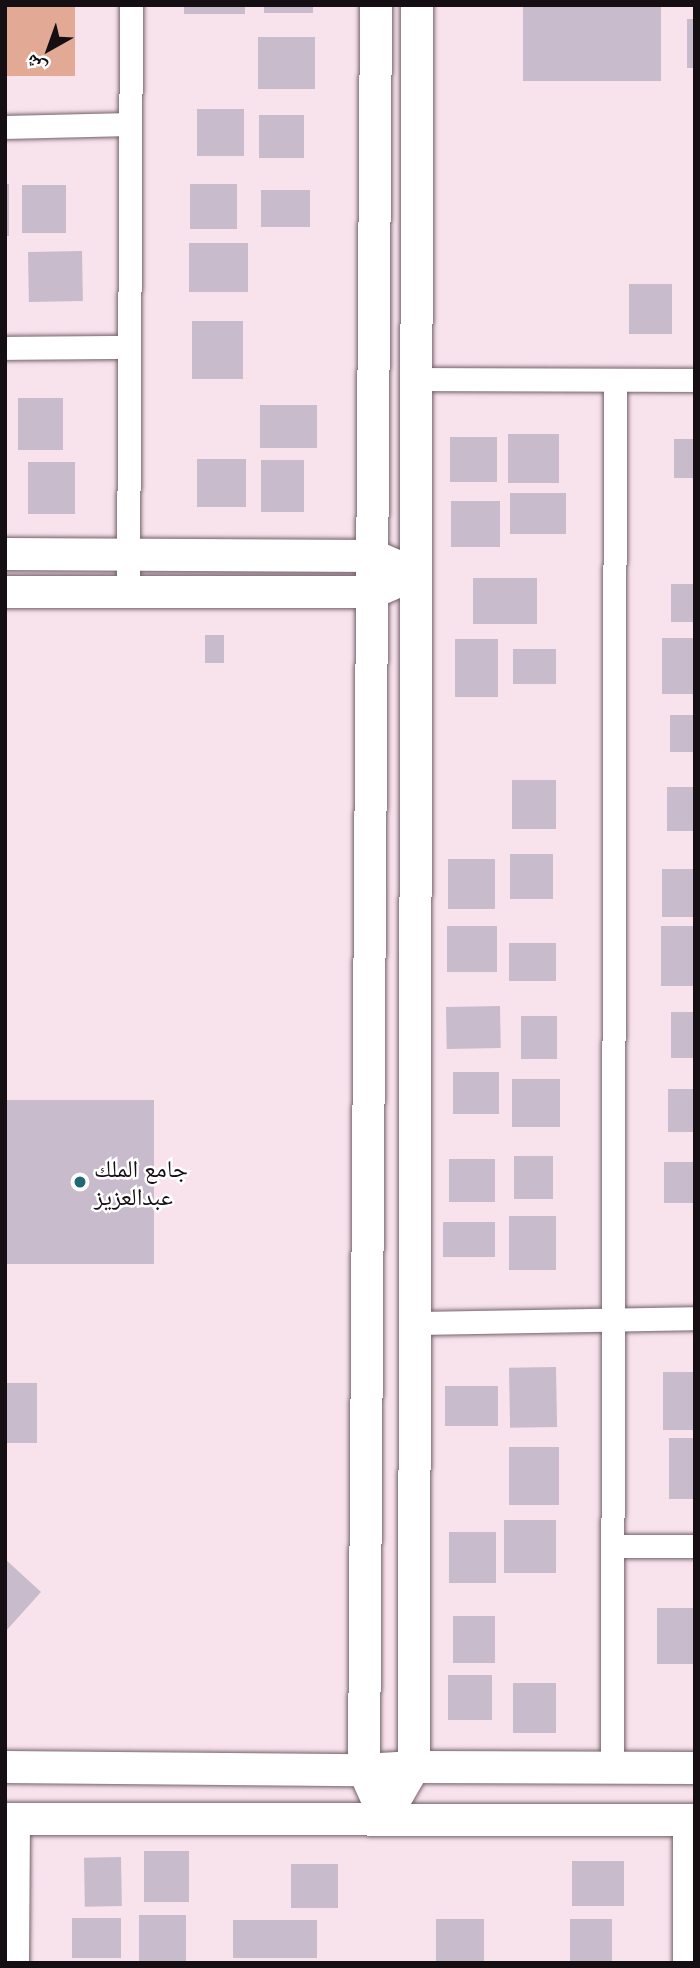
<!DOCTYPE html>
<meta charset="utf-8">
<style>
body{margin:0}
#map{position:relative;width:700px;height:1968px;overflow:hidden;background:#f8e3ed;font-family:"Golos Text","Noto Naskh Arabic",sans-serif}
div>[style]{position:absolute}
.green>*{inset:0;background:#e2a994;transform-origin:0 0}
.building>*{inset:0;background:#c8bbcb;transform-origin:0 0}
.roads{filter:drop-shadow(0 0 2px #74626b) drop-shadow(0 0 2px #74626b)}
.street>*{height:23px;margin:-11.5px;padding:0 11.5px;transform-origin:11.5px;border-radius:11.5px;background:#fff}
.secondary>*{height:32px;margin:-16px;padding:0 16px;transform-origin:16px;border-radius:16px;background:#fff}
.dots>*{width:19px;height:19px;translate:-50% -50%;box-sizing:border-box;border:4px solid #fff;border-radius:50%}
span{translate:-50% -50%;white-space:nowrap;text-align:center;line-height:1.15;-webkit-text-stroke:5px #fff;paint-order:stroke}
.poi-label{font-size:24px;color:#150e12}
.left{translate:0 -50%;text-align:left}
.frame{position:absolute;inset:0;border:7px solid #150e12;pointer-events:none}
.north{position:absolute;left:14px;top:14px;width:70px;height:70px;-webkit-text-stroke:5px #fff;paint-order:stroke;rotate:220deg;font-size:19px;font-weight:700;line-height:28px;text-align:center;color:#150e12}
.north::after{content:'';display:block;margin:auto;width:24px;height:32px;background:#150e12;clip-path:polygon(50% 0,100% 100%,50% 72%,0 100%)}
</style>
<div id="map">
<div class="green">
<div style="left:5px;top:5px;width:70px;height:71px"></div>
</div>
<div class="building">
<div style="left:184px;top:5px;width:61px;height:9px"></div>
<div style="left:264px;top:5px;width:49px;height:8px"></div>
<div style="left:523px;top:5px;width:138px;height:76px"></div>
<div style="left:687px;top:19px;width:8px;height:49px"></div>
<div style="left:258px;top:37px;width:57px;height:52px"></div>
<div style="left:197px;top:109px;width:47px;height:47px"></div>
<div style="left:259px;top:115px;width:45px;height:43px"></div>
<div style="left:5px;top:184px;width:4px;height:52px"></div>
<div style="left:190px;top:184px;width:47px;height:45px"></div>
<div style="left:22px;top:185px;width:44px;height:48px"></div>
<div style="left:261px;top:190px;width:49px;height:37px"></div>
<div style="left:248px;top:243px;width:49px;height:59px;rotate:90deg"></div>
<div style="left:82px;top:251px;width:50px;height:54px;rotate:89deg"></div>
<div style="left:629px;top:284px;width:43px;height:50px"></div>
<div style="left:192px;top:321px;width:51px;height:58px"></div>
<div style="left:18px;top:398px;width:45px;height:52px"></div>
<div style="left:260px;top:405px;width:57px;height:43px"></div>
<div style="left:508px;top:434px;width:51px;height:49px"></div>
<div style="left:450px;top:437px;width:47px;height:45px"></div>
<div style="left:674px;top:439px;width:21px;height:39px"></div>
<div style="left:197px;top:459px;width:49px;height:48px"></div>
<div style="left:261px;top:460px;width:43px;height:52px"></div>
<div style="left:28px;top:462px;width:47px;height:52px"></div>
<div style="left:510px;top:493px;width:56px;height:41px"></div>
<div style="left:500px;top:501px;width:46px;height:49px;rotate:90deg"></div>
<div style="left:537px;top:578px;width:46px;height:64px;rotate:90deg"></div>
<div style="left:671px;top:584px;width:24px;height:38px"></div>
<div style="left:205px;top:635px;width:19px;height:28px"></div>
<div style="left:662px;top:638px;width:33px;height:56px"></div>
<div style="left:455px;top:639px;width:43px;height:58px"></div>
<div style="left:556px;top:649px;width:35px;height:43px;rotate:90deg"></div>
<div style="left:670px;top:715px;width:25px;height:37px"></div>
<div style="left:512px;top:780px;width:44px;height:49px"></div>
<div style="left:667px;top:787px;width:28px;height:44px"></div>
<div style="left:553px;top:854px;width:45px;height:43px;rotate:90deg"></div>
<div style="left:448px;top:859px;width:47px;height:50px"></div>
<div style="left:662px;top:869px;width:33px;height:48px"></div>
<div style="left:447px;top:926px;width:50px;height:46px"></div>
<div style="left:661px;top:926px;width:34px;height:60px"></div>
<div style="left:509px;top:943px;width:47px;height:38px"></div>
<div style="left:500px;top:1006px;width:42px;height:54px;rotate:89deg"></div>
<div style="left:671px;top:1012px;width:24px;height:46px"></div>
<div style="left:521px;top:1016px;width:36px;height:43px"></div>
<div style="left:453px;top:1072px;width:46px;height:42px"></div>
<div style="left:512px;top:1079px;width:48px;height:48px"></div>
<div style="left:668px;top:1089px;width:27px;height:43px"></div>
<div style="left:154px;top:1100px;width:164px;height:149px;rotate:90deg"></div>
<div style="left:514px;top:1156px;width:39px;height:43px"></div>
<div style="left:449px;top:1159px;width:46px;height:43px"></div>
<div style="left:664px;top:1162px;width:31px;height:41px"></div>
<div style="left:509px;top:1216px;width:47px;height:54px"></div>
<div style="left:443px;top:1222px;width:52px;height:35px"></div>
<div style="left:556px;top:1367px;width:60px;height:47px;rotate:89deg"></div>
<div style="left:695px;top:1372px;width:58px;height:32px;rotate:90deg"></div>
<div style="left:5px;top:1383px;width:32px;height:60px"></div>
<div style="left:445px;top:1386px;width:53px;height:40px"></div>
<div style="left:669px;top:1438px;width:26px;height:61px"></div>
<div style="left:509px;top:1447px;width:50px;height:58px"></div>
<div style="left:504px;top:1520px;width:52px;height:53px"></div>
<div style="left:449px;top:1532px;width:47px;height:51px"></div>
<div style="clip-path:polygon(5px 1559px,41px 1592px,5px 1632px)"></div>
<div style="left:657px;top:1608px;width:38px;height:56px"></div>
<div style="left:495px;top:1616px;width:47px;height:42px;rotate:90deg"></div>
<div style="left:448px;top:1675px;width:44px;height:45px"></div>
<div style="left:556px;top:1683px;width:50px;height:43px;rotate:90deg"></div>
<div style="left:144px;top:1851px;width:45px;height:51px"></div>
<div style="left:121px;top:1857px;width:49px;height:37px;rotate:89deg"></div>
<div style="left:572px;top:1861px;width:52px;height:45px"></div>
<div style="left:291px;top:1864px;width:47px;height:44px"></div>
<div style="left:139px;top:1915px;width:47px;height:48px"></div>
<div style="left:72px;top:1918px;width:49px;height:40px"></div>
<div style="left:436px;top:1919px;width:48px;height:44px"></div>
<div style="left:570px;top:1919px;width:42px;height:44px"></div>
<div style="left:233px;top:1920px;width:84px;height:38px"></div>
</div>
<div class="roads">
<div class="street">
<div style="left:5px;top:127px;width:125px;rotate:-1.4deg"></div>
<div style="left:5px;top:348px;width:124px;rotate:-0.5deg"></div>
<div style="left:416px;top:379px;width:279px;rotate:0.2deg"></div>
<div style="left:128px;top:592px;width:587px;rotate:-89.71deg"></div>
<div style="left:415px;top:1323px;width:280px;rotate:-1deg"></div>
<div style="left:612px;top:1546px;width:83px"></div>
<div style="left:612px;top:1768px;width:1388px;rotate:-89.88deg"></div>
<div style="left:17px;top:1963px;width:143px;rotate:-89.6deg"></div>
<div style="left:684px;top:1963px;width:143px;rotate:-90deg"></div>
</div>
<div class="secondary">
<div style="left:376px;top:5px;width:1765px;rotate:90.39deg"></div>
<div style="left:364px;top:1770px;width:51px;rotate:65.9deg"></div>
<div style="left:5px;top:554px;width:369px;rotate:0.3deg"></div>
<div style="left:374px;top:556px;width:22px;rotate:24deg"></div>
<div style="left:5px;top:592px;width:369px"></div>
<div style="left:374px;top:592px;width:22px;rotate:-24deg"></div>
<div style="left:5px;top:1767px;width:359px;rotate:0.5deg"></div>
<div style="left:364px;top:1770px;width:50px;rotate:-3.4deg"></div>
<div style="left:414px;top:1767px;width:281px;rotate:0.2deg"></div>
<div style="left:385px;top:1817px;width:58px;rotate:-59.9deg"></div>
<div style="left:414px;top:1767px;width:1762px;rotate:-89.9deg"></div>
<div style="left:5px;top:1819px;width:690px;rotate:0.08deg"></div>
</div>
</div>
<div class="dots">
<div style="left:80px;top:1182px;background:#1f6875"></div>
</div>
<div class="poi-label">
<span class="left" style="left:94px;top:1182px">جامع الملك<br>عبدالعزيز</span>
</div>
<div class="frame"></div>
<div class="north">ش</div>
</div>
